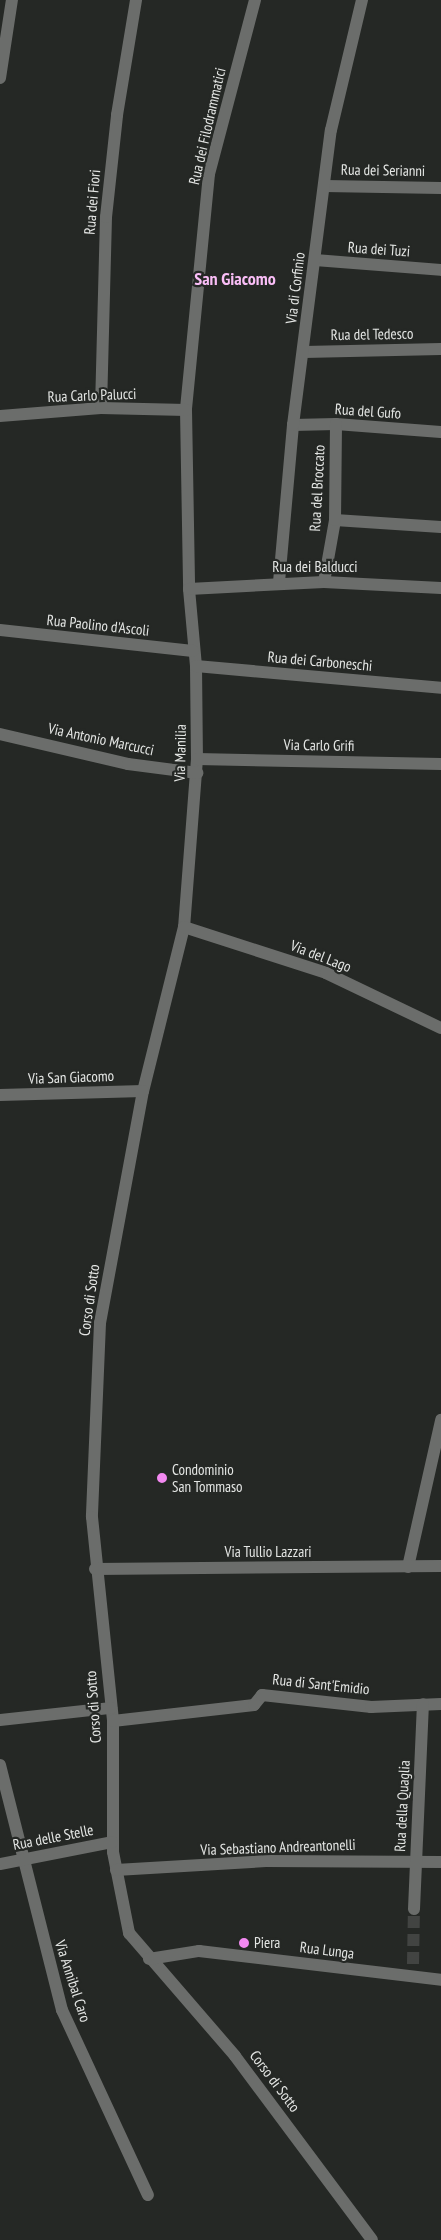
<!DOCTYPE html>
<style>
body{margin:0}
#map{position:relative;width:441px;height:2240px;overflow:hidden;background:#252825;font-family:"PT Sans Narrow",sans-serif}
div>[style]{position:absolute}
.minor-tunnel>*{height:12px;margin-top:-6px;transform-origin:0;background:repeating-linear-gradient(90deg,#424442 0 12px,transparent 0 18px)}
.minor>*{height:12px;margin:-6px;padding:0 6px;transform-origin:6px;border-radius:6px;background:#6b6d6b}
.dots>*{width:14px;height:14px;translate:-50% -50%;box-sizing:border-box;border:2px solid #252825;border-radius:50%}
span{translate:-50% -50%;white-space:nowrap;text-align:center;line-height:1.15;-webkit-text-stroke:4.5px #252825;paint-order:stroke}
.street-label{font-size:15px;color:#e4e6e4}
.poi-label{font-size:15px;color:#e4e6e4}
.left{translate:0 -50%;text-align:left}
.quarter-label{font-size:18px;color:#fabef7;font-weight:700}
</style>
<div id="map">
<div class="minor-tunnel">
<div style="left:413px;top:1964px;width:55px;rotate:-89deg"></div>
</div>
<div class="minor">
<div style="left:255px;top:0;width:180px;rotate:104.8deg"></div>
<div style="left:209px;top:174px;width:237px;rotate:95.6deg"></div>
<div style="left:186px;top:410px;width:179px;rotate:89deg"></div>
<div style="left:189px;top:589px;width:77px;rotate:84.8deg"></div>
<div style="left:196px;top:666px;width:93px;rotate:89.4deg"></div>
<div style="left:197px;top:759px;width:169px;rotate:94.4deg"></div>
<div style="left:184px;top:927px;width:169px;rotate:104deg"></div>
<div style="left:143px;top:1091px;width:236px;rotate:100.5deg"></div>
<div style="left:100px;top:1323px;width:194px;rotate:92.4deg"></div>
<div style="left:92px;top:1517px;width:205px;rotate:84.1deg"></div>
<div style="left:113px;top:1721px;width:131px;rotate:90deg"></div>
<div style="left:113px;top:1852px;width:83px;rotate:78.8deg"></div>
<div style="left:129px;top:1933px;width:162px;rotate:49.2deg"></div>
<div style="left:235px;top:2056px;width:229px;rotate:53.3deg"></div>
<div style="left:0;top:78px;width:79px;rotate:-81.3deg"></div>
<div style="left:325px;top:186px;width:116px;rotate:1deg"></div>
<div style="left:315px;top:260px;width:126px;rotate:4.5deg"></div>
<div style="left:304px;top:352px;width:137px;rotate:-1.3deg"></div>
<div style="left:101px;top:408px;width:191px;rotate:-88.5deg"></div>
<div style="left:106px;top:217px;width:103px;rotate:-83.8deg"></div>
<div style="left:117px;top:115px;width:117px;rotate:-80.6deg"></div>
<div style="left:0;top:416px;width:101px;rotate:-4.5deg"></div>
<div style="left:101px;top:408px;width:85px;rotate:1.3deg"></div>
<div style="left:293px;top:425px;width:43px;rotate:-1.3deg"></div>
<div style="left:336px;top:424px;width:105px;rotate:4.4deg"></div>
<div style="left:335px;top:520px;width:106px;rotate:3.8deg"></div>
<div style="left:279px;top:582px;width:158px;rotate:-84.9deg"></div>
<div style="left:293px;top:425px;width:297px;rotate:-82.7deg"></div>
<div style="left:331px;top:130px;width:134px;rotate:-76.6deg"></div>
<div style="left:324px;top:582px;width:63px;rotate:-79.9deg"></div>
<div style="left:335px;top:520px;width:96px;rotate:-89.4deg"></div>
<div style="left:189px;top:589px;width:135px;rotate:-3deg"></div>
<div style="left:324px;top:582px;width:117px;rotate:2.9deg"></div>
<div style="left:0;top:630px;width:194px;rotate:6.2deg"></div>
<div style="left:196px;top:666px;width:246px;rotate:5.1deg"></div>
<div style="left:0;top:734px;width:131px;rotate:13.2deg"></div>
<div style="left:128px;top:764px;width:70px;rotate:7.4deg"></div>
<div style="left:197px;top:759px;width:244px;rotate:1.2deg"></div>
<div style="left:184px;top:927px;width:149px;rotate:17.9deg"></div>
<div style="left:326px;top:973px;width:127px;rotate:25.6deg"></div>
<div style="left:0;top:1095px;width:143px;rotate:-1.6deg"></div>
<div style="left:408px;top:1567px;width:151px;rotate:-77.3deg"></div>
<div style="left:95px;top:1569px;width:346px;rotate:-0.5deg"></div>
<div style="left:0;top:1720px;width:112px;rotate:-6.2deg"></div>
<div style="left:113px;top:1721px;width:142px;rotate:-6.5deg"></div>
<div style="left:254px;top:1705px;width:13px;rotate:-51deg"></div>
<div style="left:262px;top:1695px;width:110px;rotate:6.3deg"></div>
<div style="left:371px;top:1707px;width:70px;rotate:-2.5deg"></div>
<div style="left:0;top:1765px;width:253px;rotate:75.8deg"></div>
<div style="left:62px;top:2010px;width:204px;rotate:65.1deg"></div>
<div style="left:0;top:1864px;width:114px;rotate:-11.1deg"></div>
<div style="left:116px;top:1870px;width:150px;rotate:-3.4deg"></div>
<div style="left:266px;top:1861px;width:175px;rotate:0.3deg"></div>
<div style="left:414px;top:1909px;width:205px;rotate:-87.5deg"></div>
<div style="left:149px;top:1959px;width:51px;rotate:-9.1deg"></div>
<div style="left:199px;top:1951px;width:244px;rotate:6.8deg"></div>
</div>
<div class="dots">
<div style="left:162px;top:1478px;background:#f389f1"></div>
<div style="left:244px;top:1943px;background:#f389f1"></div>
</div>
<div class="street-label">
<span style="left:207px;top:126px;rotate:-77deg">Rua dei Filodrammatici</span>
<span style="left:383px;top:170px;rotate:1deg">Rua dei Serianni</span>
<span style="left:92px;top:202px;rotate:-85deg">Rua dei Fiori</span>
<span style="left:379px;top:249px;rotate:4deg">Rua dei Tuzi</span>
<span style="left:295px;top:288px;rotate:-83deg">Via di Corfinio</span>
<span style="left:372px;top:334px;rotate:-1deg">Rua del Tedesco</span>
<span style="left:92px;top:395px;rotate:-2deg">Rua Carlo Palucci</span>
<span style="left:368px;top:411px;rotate:4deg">Rua del Gufo</span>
<span style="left:317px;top:488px;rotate:-87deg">Rua del Broccato</span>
<span style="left:315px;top:567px">Rua dei Balducci</span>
<span style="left:98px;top:625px;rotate:6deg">Rua Paolino d'Ascoli</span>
<span style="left:320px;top:661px;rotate:5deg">Rua dei Carboneschi</span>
<span style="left:101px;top:739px;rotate:12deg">Via Antonio Marcucci</span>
<span style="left:319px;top:745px;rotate:1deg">Via Carlo Grifi</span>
<span style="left:180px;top:753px;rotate:-89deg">Via Manilia</span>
<span style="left:321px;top:956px;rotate:21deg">Via del Lago</span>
<span style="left:71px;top:1077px;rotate:-2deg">Via San Giacomo</span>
<span style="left:89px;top:1300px;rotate:-82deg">Corso di Sotto</span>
<span style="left:268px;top:1552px">Via Tullio Lazzari</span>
<span style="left:321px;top:1684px;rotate:6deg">Rua di Sant'Emidio</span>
<span style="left:93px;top:1707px;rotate:-94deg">Corso di Sotto</span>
<span style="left:402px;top:1806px;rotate:-87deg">Rua della Quaglia</span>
<span style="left:53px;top:1837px;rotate:-11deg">Rua delle Stelle</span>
<span style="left:278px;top:1847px;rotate:-2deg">Via Sebastiano Andreantonelli</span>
<span style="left:327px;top:1950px;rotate:7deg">Rua Lunga</span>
<span style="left:73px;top:1981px;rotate:72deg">Via Annibal Caro</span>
<span style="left:275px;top:2081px;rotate:53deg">Corso di Sotto</span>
</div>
<div class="poi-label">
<span class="left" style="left:172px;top:1478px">Condominio<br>San Tommaso</span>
<span class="left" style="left:254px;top:1943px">Piera</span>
</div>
<div class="quarter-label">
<span style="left:235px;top:279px">San Giacomo</span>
</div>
</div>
